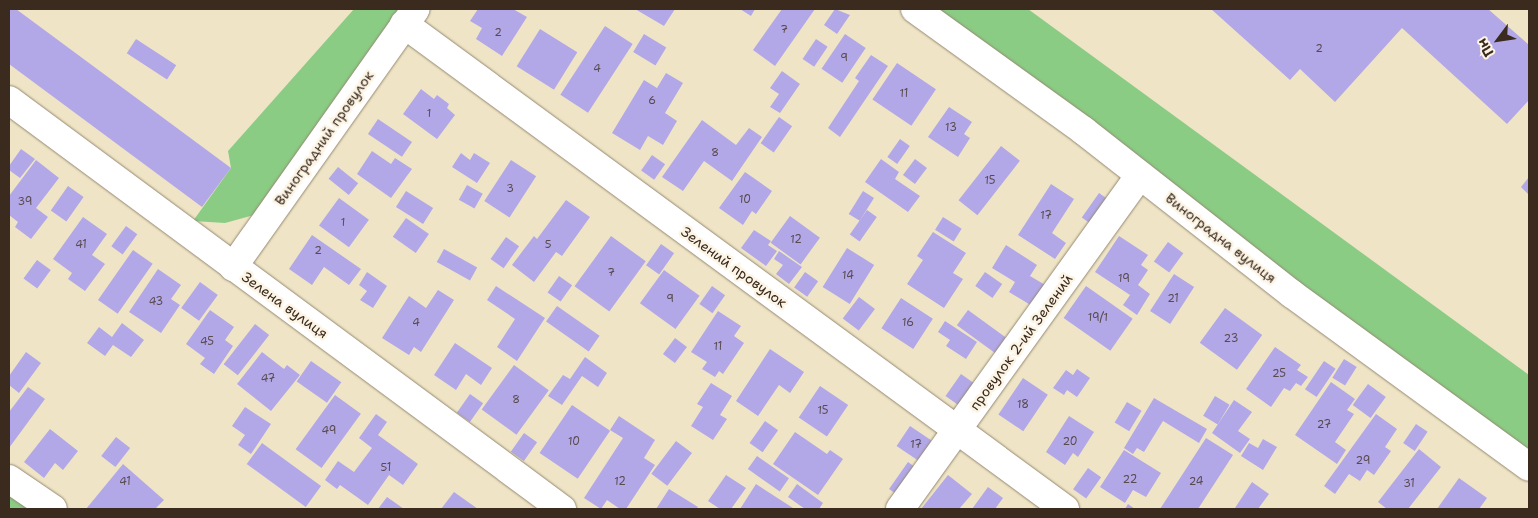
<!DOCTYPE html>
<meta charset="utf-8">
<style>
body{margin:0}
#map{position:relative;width:1538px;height:518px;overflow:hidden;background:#efe5c6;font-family:"Shantell Sans",sans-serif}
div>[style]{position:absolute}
.green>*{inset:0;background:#8acc84}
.building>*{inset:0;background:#b2a8e7;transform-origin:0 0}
.roads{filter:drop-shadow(0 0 1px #958872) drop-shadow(0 0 1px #958872)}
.minor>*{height:28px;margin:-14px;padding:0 14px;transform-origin:14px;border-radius:14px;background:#fff}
span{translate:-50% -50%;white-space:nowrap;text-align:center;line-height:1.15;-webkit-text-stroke:5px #fcf5e5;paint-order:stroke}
.number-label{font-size:11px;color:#594a50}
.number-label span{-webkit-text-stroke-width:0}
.street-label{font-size:14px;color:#3b2a1e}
.frame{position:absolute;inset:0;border:10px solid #3b2a1e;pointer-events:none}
.north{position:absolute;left:1473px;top:15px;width:50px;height:50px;-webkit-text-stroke:4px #fcf5e5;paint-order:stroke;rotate:239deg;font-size:14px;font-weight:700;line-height:20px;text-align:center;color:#3b2a1e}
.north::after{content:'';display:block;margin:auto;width:18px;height:22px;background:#3b2a1e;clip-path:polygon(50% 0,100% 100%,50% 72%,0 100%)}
</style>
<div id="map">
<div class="green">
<div style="clip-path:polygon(354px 9px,403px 9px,254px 215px,225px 223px,193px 221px,231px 168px,228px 151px)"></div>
<div style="clip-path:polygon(930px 9px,1028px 9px,1529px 375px,1529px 455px,1299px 287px)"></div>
<div style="clip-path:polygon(9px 488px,39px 509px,9px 509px)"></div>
</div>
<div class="building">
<div style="clip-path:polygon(9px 9px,16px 9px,231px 168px,202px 207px,9px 64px)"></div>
<div style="clip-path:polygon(478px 9px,513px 9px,527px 17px,502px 56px,476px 39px,482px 28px,470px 21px)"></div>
<div style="clip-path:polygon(635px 9px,675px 9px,664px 26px)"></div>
<div style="clip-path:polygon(740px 9px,755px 9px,751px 16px)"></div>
<div style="clip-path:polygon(782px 9px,815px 9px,775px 66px,753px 50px)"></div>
<div style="clip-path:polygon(835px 9px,850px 15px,837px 34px,824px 25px)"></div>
<div style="clip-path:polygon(1211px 9px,1488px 9px,1529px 45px,1529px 100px,1507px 124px,1402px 28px,1335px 102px,1300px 69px,1290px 80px)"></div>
<div style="left:605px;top:26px;width:33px;height:82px;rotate:33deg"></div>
<div style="left:540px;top:29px;width:44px;height:44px;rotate:32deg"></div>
<div style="left:644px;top:34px;width:26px;height:21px;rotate:31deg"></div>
<div style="left:845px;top:34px;width:25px;height:42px;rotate:34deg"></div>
<div style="left:136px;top:39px;width:48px;height:17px;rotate:33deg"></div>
<div style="left:816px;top:39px;width:14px;height:24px;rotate:34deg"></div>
<div style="clip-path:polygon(871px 55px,888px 66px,840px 137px,828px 128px,859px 81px,855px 78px)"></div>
<div style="left:897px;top:63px;width:47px;height:44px;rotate:34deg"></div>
<div style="clip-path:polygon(782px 71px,800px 84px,780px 113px,770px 107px,779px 94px,770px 88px)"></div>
<div style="clip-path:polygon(666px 73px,683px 83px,665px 113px,677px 121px,663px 145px,648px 136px,640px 150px,612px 133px,644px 80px,657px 88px)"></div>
<div style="clip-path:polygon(421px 89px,434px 99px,437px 95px,449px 104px,447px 108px,455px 115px,437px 139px,403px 114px)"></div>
<div style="clip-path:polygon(949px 107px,972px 122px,964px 134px,970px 138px,958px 157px,928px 137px)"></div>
<div style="left:779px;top:117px;width:16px;height:32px;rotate:35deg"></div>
<div style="left:378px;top:119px;width:41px;height:18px;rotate:34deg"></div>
<div style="clip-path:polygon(702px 120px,736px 145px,749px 128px,762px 137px,732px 181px,704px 161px,683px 191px,662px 177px)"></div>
<div style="left:900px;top:139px;width:12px;height:22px;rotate:35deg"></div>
<div style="left:1001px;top:146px;width:24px;height:69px;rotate:38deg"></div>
<div style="clip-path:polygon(21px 149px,35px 159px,20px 178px,9px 170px,9px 166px)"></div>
<div style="clip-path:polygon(372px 151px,391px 164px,395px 158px,412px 169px,391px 198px,357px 174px)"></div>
<div style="clip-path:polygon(461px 153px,470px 160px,474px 153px,490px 163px,477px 183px,452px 167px)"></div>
<div style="left:652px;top:155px;width:16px;height:19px;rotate:35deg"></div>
<div style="clip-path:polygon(881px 159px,899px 172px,895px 179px,920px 196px,908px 212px,865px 182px)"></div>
<div style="left:915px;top:159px;width:15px;height:20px;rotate:37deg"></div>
<div style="clip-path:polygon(36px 160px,59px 178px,36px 208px,48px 217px,31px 239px,15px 227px,18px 222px,9px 215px,9px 196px)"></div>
<div style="left:511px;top:160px;width:30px;height:49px;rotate:33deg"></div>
<div style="left:338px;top:167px;width:26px;height:15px;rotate:39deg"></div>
<div style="clip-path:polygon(745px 172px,772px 191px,756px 214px,752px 211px,743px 225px,719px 208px)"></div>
<div style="clip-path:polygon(1529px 177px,1529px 195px,1521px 187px)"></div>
<div style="clip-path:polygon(1051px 184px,1074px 199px,1052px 233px,1066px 243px,1055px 259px,1018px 235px)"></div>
<div style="left:467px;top:185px;width:18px;height:17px;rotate:29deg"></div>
<div style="left:68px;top:186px;width:19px;height:30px;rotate:35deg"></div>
<div style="left:406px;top:191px;width:32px;height:19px;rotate:32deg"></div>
<div style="left:863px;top:191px;width:13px;height:27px;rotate:32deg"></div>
<div style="left:1099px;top:193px;width:16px;height:30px;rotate:35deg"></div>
<div style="left:339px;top:198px;width:37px;height:34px;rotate:36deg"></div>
<div style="clip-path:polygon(566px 200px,590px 217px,562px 256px,556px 252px,534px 282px,512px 265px,534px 236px,537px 239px)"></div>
<div style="left:867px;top:210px;width:12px;height:30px;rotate:35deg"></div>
<div style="left:790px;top:216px;width:37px;height:33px;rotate:36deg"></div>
<div style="clip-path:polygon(83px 217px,107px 234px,92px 255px,105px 264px,85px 291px,68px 279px,72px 273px,53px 259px)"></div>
<div style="left:943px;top:217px;width:22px;height:15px;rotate:32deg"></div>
<div style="left:406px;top:218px;width:28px;height:23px;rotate:35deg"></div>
<div style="left:126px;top:226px;width:14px;height:25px;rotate:36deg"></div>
<div style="clip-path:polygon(754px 230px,771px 241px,768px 245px,777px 251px,766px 266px,741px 248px)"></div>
<div style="clip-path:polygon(933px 232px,966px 253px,953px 273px,963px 279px,944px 308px,907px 284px,923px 260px,917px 256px)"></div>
<div style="clip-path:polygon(312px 235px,361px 269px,349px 285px,324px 267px,312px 285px,289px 269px)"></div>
<div style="left:611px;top:236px;width:43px;height:62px;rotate:36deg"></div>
<div style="clip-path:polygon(1119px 236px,1148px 255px,1141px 265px,1148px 270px,1138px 285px,1150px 294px,1137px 315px,1123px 305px,1130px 295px,1095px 272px)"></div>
<div style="left:506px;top:237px;width:16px;height:27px;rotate:35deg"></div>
<div style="left:1168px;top:242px;width:19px;height:24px;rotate:36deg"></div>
<div style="left:661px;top:244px;width:16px;height:26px;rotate:35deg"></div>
<div style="clip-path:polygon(1006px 245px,1037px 265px,1030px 276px,1052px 289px,1039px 310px,1009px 292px,1015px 282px,992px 268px)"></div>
<div style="left:847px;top:248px;width:32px;height:46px;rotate:32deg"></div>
<div style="left:444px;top:249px;width:38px;height:15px;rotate:29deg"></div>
<div style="left:133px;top:250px;width:24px;height:61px;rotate:35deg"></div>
<div style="clip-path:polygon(779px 251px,802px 267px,789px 284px,776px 274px,783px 265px,774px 259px)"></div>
<div style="left:37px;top:260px;width:17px;height:23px;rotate:36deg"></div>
<div style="clip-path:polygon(158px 269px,181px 285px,171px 299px,180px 305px,161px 333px,129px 312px)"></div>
<div style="left:664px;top:270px;width:44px;height:41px;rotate:36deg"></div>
<div style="clip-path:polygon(367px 272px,387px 286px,373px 308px,360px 300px,367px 291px,359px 285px)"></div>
<div style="left:805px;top:272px;width:16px;height:19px;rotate:35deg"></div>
<div style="left:985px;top:272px;width:21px;height:17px;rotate:35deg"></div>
<div style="left:1174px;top:274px;width:24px;height:44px;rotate:33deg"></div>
<div style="left:559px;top:276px;width:16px;height:20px;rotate:35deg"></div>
<div style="left:200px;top:282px;width:22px;height:32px;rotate:36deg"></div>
<div style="clip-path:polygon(496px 286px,545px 318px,517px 361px,497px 347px,515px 319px,487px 300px)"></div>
<div style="left:712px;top:286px;width:16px;height:22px;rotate:35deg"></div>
<div style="left:1086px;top:286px;width:57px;height:39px;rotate:35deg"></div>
<div style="clip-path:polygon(438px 290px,454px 300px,421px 352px,414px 347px,409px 355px,382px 338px,409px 296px,426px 308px)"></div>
<div style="left:859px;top:297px;width:20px;height:27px;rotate:37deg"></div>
<div style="left:901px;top:298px;width:38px;height:36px;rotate:33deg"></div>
<div style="left:557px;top:306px;width:52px;height:19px;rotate:35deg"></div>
<div style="left:1225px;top:308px;width:46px;height:43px;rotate:36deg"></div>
<div style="clip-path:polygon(210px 310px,234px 327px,225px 340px,233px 346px,214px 374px,200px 364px,205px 358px,186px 344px)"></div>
<div style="left:968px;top:310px;width:54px;height:19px;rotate:36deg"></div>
<div style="clip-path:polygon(718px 311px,741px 326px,734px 336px,744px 343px,723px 374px,719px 371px,715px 377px,702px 369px,707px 362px,691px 352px)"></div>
<div style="clip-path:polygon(945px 321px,977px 342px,966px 359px,946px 346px,950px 340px,938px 332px)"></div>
<div style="clip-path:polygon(122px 323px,144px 340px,131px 357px,113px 345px,105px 356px,87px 343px,99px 327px,112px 337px)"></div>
<div style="left:255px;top:324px;width:18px;height:51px;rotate:38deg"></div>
<div style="left:675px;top:338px;width:15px;height:20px;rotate:37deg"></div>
<div style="clip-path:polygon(455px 343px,492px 368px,481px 385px,466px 374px,456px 390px,434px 375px)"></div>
<div style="clip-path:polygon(1275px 347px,1301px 365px,1297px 370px,1308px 377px,1301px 386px,1296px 383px,1290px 391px,1284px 388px,1271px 407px,1246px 389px)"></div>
<div style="clip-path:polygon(770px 349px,804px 372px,790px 393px,779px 385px,758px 416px,736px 401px)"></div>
<div style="clip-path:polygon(26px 352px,41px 363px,19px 393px,9px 385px,9px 376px)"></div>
<div style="clip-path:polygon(262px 352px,284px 369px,287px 365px,300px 375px,271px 411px,237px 384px)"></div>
<div style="clip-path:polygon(585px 357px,607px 373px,598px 387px,582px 376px,562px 405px,548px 396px,563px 375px,570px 379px)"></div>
<div style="left:1344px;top:359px;width:15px;height:22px;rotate:32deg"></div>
<div style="left:311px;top:361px;width:37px;height:25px;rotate:35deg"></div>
<div style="left:1324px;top:361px;width:14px;height:34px;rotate:34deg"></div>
<div style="left:514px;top:365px;width:43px;height:55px;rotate:36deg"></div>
<div style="clip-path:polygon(1077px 369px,1090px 378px,1077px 397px,1067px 390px,1064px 395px,1053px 388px,1066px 370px,1073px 375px)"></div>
<div style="left:961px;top:374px;width:19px;height:27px;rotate:35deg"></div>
<div style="left:1023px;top:378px;width:30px;height:44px;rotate:34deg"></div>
<div style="clip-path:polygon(1331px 382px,1355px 399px,1347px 410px,1354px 414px,1335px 442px,1346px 450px,1337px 464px,1295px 435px)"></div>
<div style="clip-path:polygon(711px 383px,732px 396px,720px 415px,727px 419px,713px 440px,691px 426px,703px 407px,697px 404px)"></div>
<div style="left:1368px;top:384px;width:22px;height:26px;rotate:36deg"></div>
<div style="left:820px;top:386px;width:34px;height:38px;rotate:34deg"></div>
<div style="clip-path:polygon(28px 387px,45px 399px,9px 448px,9px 412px)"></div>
<div style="left:470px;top:394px;width:16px;height:23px;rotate:35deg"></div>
<div style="left:335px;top:395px;width:32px;height:67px;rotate:36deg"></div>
<div style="left:1215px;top:396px;width:17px;height:23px;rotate:31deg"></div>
<div style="clip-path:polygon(1154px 398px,1207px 429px,1199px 443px,1163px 421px,1144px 452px,1137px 448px,1133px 454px,1124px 448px)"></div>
<div style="clip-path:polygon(1234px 400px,1252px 412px,1238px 431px,1250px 439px,1240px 453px,1212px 433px)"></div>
<div style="left:1127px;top:402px;width:17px;height:24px;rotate:31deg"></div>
<div style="left:572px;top:405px;width:46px;height:58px;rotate:34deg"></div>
<div style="clip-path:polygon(245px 407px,271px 424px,251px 454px,238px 445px,245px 435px,232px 426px)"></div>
<div style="clip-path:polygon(376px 414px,387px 422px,378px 435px,418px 464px,403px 485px,389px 475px,368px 505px,340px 485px,337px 489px,325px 480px,338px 461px,354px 472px,372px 448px,359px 438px)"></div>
<div style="clip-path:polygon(1376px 414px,1397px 429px,1385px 447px,1391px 451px,1374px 475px,1367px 470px,1360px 481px,1349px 474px,1335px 494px,1324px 486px)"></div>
<div style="clip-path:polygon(619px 416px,655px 440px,644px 458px,655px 465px,626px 509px,620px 509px,607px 500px,601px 509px,584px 498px,623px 438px,610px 430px)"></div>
<div style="clip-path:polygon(1069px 416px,1094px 432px,1078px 457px,1073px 453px,1065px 465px,1046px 452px)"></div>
<div style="left:765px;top:421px;width:16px;height:27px;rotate:35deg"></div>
<div style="left:1416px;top:424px;width:14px;height:23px;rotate:34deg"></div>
<div style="left:910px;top:426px;width:30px;height:24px;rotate:34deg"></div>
<div style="clip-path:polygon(50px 429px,78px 451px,63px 470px,55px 463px,44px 478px,24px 462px)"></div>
<div style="clip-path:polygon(795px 432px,827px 454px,830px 450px,843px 459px,818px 495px,773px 464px)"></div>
<div style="left:524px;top:433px;width:16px;height:23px;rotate:35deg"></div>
<div style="left:116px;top:437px;width:18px;height:24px;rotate:38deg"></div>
<div style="clip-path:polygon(1206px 438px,1233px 455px,1198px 509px,1160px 509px)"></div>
<div style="clip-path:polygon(1263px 439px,1277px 447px,1263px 470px,1241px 456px,1249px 443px,1258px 448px)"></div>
<div style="left:676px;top:441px;width:20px;height:41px;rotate:37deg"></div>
<div style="left:262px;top:443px;width:73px;height:26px;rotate:36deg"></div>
<div style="clip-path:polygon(1419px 449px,1441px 467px,1408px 509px,1387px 509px,1378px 502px)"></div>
<div style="clip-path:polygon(1124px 450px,1161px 473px,1146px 497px,1133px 490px,1125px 503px,1100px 487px)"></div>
<div style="left:757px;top:456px;width:39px;height:16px;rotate:35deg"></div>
<div style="left:908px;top:462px;width:12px;height:33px;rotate:35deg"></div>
<div style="clip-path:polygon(123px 464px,164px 500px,155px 509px,86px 509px)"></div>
<div style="left:1088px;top:468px;width:16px;height:26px;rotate:35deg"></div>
<div style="clip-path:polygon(726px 475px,746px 488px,731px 509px,720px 509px,708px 501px)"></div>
<div style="clip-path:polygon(948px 475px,972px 494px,959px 509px,921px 509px)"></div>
<div style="clip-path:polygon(1459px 478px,1487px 498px,1479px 509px,1437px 509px)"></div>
<div style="clip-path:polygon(1252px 482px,1269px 494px,1258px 509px,1237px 509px,1235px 508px)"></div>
<div style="clip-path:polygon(756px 484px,793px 508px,792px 509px,740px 509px)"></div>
<div style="clip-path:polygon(797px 484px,823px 503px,819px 509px,805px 509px,788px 497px)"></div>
<div style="clip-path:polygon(988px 487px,1003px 498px,995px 509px,972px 509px)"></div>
<div style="clip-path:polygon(669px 489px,698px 507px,696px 509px,656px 509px)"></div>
<div style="clip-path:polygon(454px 492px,478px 509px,441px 509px)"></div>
<div style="clip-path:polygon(387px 497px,404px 509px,378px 509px)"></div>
<div style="clip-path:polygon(1128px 504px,1135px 509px,1125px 509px)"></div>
</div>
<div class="roads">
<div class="minor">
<div style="left:915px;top:9px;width:208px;rotate:35.8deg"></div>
<div style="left:1084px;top:131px;width:264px;rotate:38.1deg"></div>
<div style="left:1292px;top:294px;width:293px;rotate:36.1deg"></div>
<div style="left:404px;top:24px;width:820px;rotate:36.27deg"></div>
<div style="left:9px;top:100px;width:688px;rotate:36.49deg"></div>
<div style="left:233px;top:267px;width:316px;rotate:-54.7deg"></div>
<div style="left:9px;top:479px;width:53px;rotate:34.3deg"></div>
<div style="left:900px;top:509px;width:411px;rotate:-54.3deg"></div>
</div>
</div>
<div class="number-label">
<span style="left:784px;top:30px">7</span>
<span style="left:498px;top:33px">2</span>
<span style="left:1319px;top:49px">2</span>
<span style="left:844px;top:58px">9</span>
<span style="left:597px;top:69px">4</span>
<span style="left:904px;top:94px">11</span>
<span style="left:652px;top:101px">6</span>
<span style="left:429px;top:114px">1</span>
<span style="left:951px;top:128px">13</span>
<span style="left:715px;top:153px">8</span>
<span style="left:990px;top:181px">15</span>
<span style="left:510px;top:189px">3</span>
<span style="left:745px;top:200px">10</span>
<span style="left:25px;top:202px">39</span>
<span style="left:1046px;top:216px">17</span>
<span style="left:343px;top:223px">1</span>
<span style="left:796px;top:240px">12</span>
<span style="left:81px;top:245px">41</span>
<span style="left:548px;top:245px">5</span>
<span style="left:318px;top:251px">2</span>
<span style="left:611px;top:273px">7</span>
<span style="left:848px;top:276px">14</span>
<span style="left:1124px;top:279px">19</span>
<span style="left:670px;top:299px">9</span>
<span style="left:1173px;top:299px">21</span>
<span style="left:156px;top:302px">43</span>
<span style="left:1098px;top:318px">19/1</span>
<span style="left:416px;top:323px">4</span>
<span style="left:908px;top:323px">16</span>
<span style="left:1231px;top:339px">23</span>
<span style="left:207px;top:342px">45</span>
<span style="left:718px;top:347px">11</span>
<span style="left:1279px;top:374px">25</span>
<span style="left:268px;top:379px">47</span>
<span style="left:516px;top:400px">8</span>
<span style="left:1023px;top:405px">18</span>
<span style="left:823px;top:411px">15</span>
<span style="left:1324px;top:425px">27</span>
<span style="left:329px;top:431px">49</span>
<span style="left:574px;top:442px">10</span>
<span style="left:1070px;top:442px">20</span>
<span style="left:916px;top:445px">17</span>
<span style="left:1363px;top:461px">29</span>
<span style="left:386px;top:468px">51</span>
<span style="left:1130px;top:480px">22</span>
<span style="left:125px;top:482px">41</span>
<span style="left:620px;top:482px">12</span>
<span style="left:1196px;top:482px">24</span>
<span style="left:1409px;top:484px">31</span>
</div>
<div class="street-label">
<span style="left:324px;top:138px;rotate:-55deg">Виноградний провулок</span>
<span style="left:1221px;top:238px;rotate:38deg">Виноградна вулиця</span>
<span style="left:734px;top:267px;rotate:36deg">Зелений провулок</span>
<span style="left:285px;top:305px;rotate:36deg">Зелена вулиця</span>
<span style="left:1021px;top:342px;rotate:-54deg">провулок 2-ий Зелений</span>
</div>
<div class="frame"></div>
<div class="north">Пн</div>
</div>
